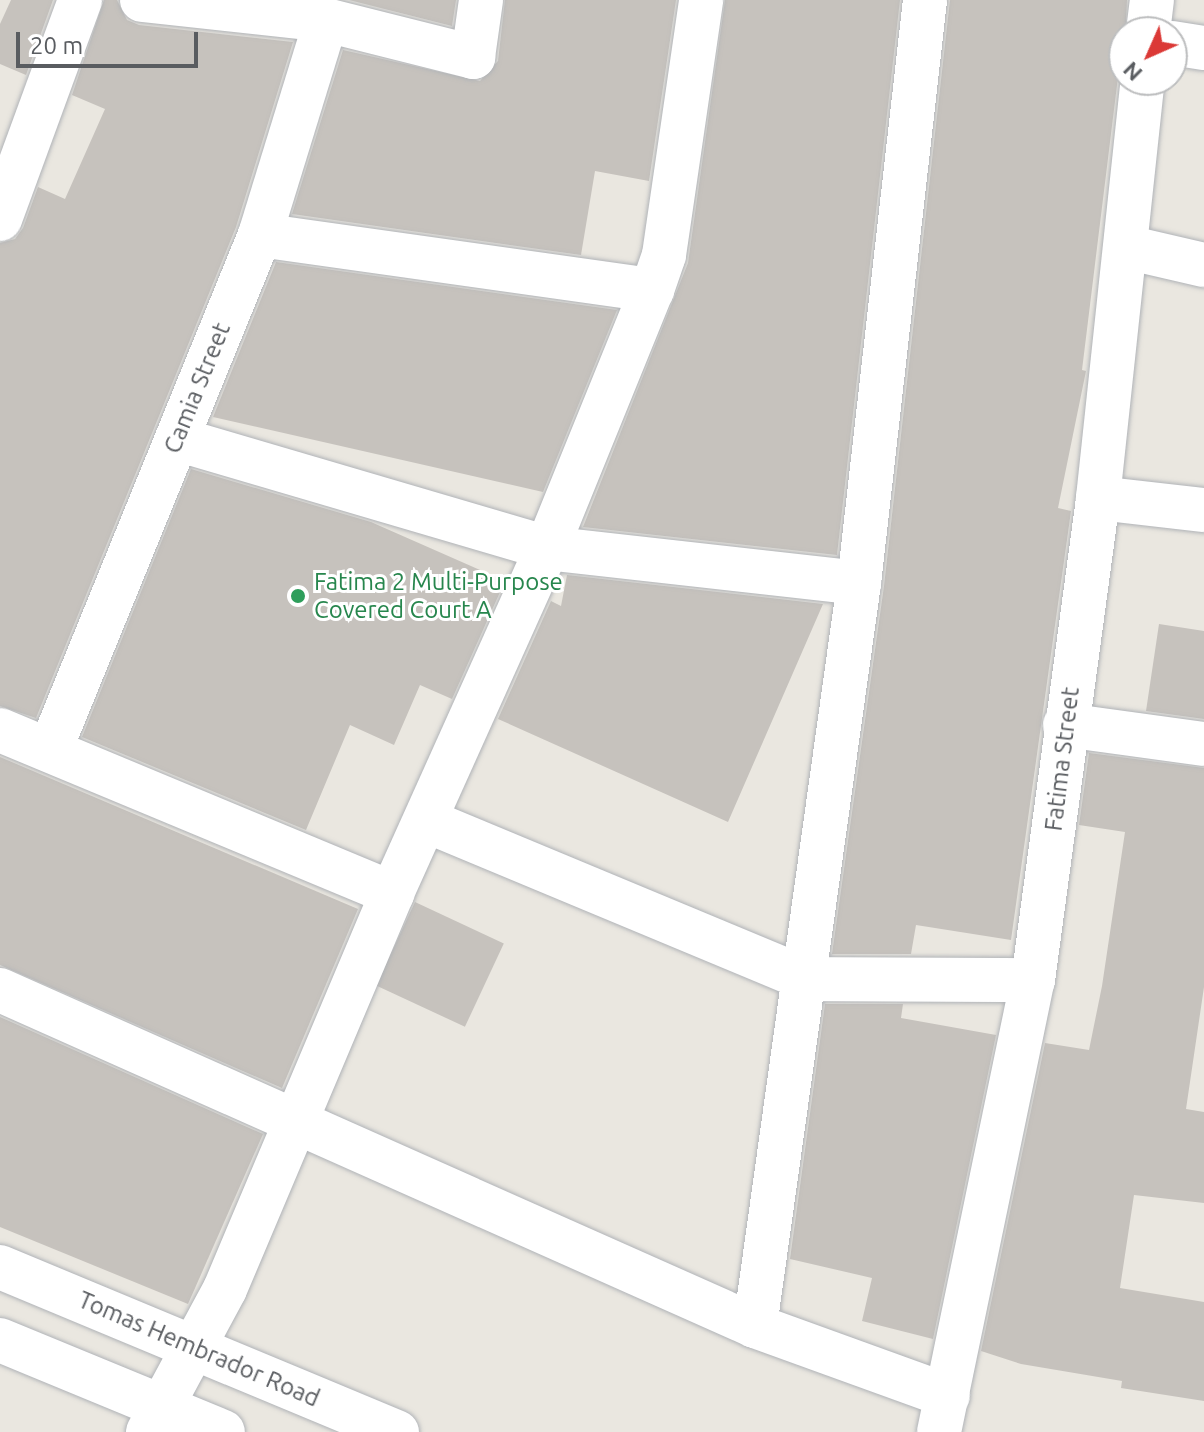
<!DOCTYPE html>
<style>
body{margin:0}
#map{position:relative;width:1204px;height:1432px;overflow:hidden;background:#eae7e0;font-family:Ubuntu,sans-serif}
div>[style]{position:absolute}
.building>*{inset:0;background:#c6c2bd;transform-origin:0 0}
.roads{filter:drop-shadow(0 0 2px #b0b3b7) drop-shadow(0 0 2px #b0b3b7)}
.minor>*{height:44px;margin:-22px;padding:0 22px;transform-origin:22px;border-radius:22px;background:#fff}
.dots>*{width:22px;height:22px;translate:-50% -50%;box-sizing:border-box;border:4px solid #fff;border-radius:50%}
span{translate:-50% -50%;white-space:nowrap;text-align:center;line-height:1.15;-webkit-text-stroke:6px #fff;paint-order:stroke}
.street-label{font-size:24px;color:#595c60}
.leisure-label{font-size:24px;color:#27864d}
.left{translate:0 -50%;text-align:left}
.north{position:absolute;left:1108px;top:16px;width:80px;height:80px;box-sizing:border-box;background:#fff;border:2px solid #bdbebf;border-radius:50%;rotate:225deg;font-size:22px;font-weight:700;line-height:32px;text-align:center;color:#595c60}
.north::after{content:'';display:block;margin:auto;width:28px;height:36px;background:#db3936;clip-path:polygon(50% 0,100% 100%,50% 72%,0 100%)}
.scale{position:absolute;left:16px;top:32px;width:182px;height:36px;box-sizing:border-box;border:4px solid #595c60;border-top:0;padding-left:10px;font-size:24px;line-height:28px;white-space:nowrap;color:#595c60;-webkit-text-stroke:6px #fff;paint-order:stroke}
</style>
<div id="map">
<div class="building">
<div style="clip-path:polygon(11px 0,53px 0,26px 75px,0 64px,0 24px)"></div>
<div style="clip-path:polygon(104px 0,117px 0,127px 20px,139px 25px,293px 42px,236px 227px,36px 718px,0 706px,0 243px,15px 239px,23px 228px,38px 187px,65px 199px,105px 109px,72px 95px)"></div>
<div style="clip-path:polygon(349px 0,456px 0,452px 26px)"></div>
<div style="clip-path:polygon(505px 0,676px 0,649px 181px,595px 171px,581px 255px,292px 214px,343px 50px,480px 81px,498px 61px)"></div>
<div style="clip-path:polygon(725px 0,900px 0,837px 555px,583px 527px,688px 263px)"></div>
<div style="clip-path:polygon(950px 0,1127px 0,1124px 64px,1118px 77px,1082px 370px,1086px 371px,1058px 508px,1071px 511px,1011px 940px,916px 925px,911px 954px,832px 954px,884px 586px)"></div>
<div style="clip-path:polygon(276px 262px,617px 310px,543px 492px,213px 417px)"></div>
<div style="clip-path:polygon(191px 469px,371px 522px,505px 581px,452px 699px,420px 685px,394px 745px,350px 725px,306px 830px,82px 737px)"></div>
<div style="clip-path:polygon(567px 575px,823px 604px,728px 822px,498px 719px,551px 601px,561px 606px)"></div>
<div style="clip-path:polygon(1159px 624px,1204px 631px,1204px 719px,1146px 711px)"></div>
<div style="clip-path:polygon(1089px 753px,1204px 768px,1204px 987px,1186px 1109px,1204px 1112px,1204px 1203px,1134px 1195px,1120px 1288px,1204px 1302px,1204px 1401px,1121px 1388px,1122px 1381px,1021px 1364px,981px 1351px,1045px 1043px,1089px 1050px,1102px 986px,1125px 832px,1079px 825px)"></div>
<div style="clip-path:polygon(0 757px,358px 909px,282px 1088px,0 965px)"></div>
<div style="left:415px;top:902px;width:98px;height:92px;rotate:25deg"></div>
<div style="clip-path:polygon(825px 1004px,903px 1004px,901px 1018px,996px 1035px,933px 1339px,862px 1321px,872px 1278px,790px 1259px)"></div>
<div style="clip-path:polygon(0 1017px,263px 1134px,188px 1304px,0 1227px)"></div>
</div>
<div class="roads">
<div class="minor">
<div style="left:142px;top:0;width:185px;rotate:6.2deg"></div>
<div style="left:326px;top:20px;width:152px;rotate:14.1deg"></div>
<div style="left:473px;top:57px;width:58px;rotate:-82deg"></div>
<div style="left:1148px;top:32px;width:32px;rotate:-83deg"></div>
<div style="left:1172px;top:43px;width:32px;rotate:9deg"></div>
<div style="left:0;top:219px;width:233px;rotate:-69.9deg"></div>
<div style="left:260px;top:235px;width:396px;rotate:8deg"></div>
<div style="left:1126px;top:247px;width:80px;rotate:13deg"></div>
<div style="left:177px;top:439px;width:386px;rotate:16.4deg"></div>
<div style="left:547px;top:548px;width:314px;rotate:6.4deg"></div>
<div style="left:1098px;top:498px;width:107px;rotate:6.5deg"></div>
<div style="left:1065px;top:725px;width:140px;rotate:7.8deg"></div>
<div style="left:0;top:730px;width:425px;rotate:22.6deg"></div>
<div style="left:50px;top:750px;width:556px;rotate:-67.82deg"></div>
<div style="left:260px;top:235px;width:225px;rotate:-72.9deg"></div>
<div style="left:427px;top:821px;width:411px;rotate:22.6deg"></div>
<div style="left:806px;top:979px;width:227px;rotate:0.3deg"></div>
<div style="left:0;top:990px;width:826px;rotate:23.99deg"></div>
<div style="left:755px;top:1326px;width:205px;rotate:19.9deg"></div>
<div style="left:0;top:1267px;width:430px;rotate:22.6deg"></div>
<div style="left:755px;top:1326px;width:750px;rotate:-82.03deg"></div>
<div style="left:859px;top:583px;width:587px;rotate:-83.54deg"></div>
<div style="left:0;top:1340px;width:241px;rotate:22.4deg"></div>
<div style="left:148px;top:1432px;width:162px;rotate:-61.7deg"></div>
<div style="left:225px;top:1289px;width:430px;rotate:-67.1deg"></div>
<div style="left:392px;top:893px;width:378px;rotate:-65.8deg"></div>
<div style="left:547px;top:548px;width:279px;rotate:-67.9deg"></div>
<div style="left:652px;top:290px;width:37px;rotate:-71deg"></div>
<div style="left:664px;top:255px;width:258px;rotate:-81.7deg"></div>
<div style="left:939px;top:1432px;width:462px;rotate:-78.3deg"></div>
<div style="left:1033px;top:980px;width:486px;rotate:-82.3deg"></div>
<div style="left:1098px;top:498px;width:420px;rotate:-83.9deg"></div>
</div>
</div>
<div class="dots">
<div style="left:298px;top:596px;background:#2e9e5b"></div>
</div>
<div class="street-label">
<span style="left:197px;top:388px;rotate:-68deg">Camia Street</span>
<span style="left:1062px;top:759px;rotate:-83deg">Fatima Street</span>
<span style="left:199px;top:1349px;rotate:23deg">Tomas Hembrador Road</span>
</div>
<div class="leisure-label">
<span class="left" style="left:314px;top:596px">Fatima 2 Multi-Purpose<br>Covered Court A</span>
</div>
<div class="north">N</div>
<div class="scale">20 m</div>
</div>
